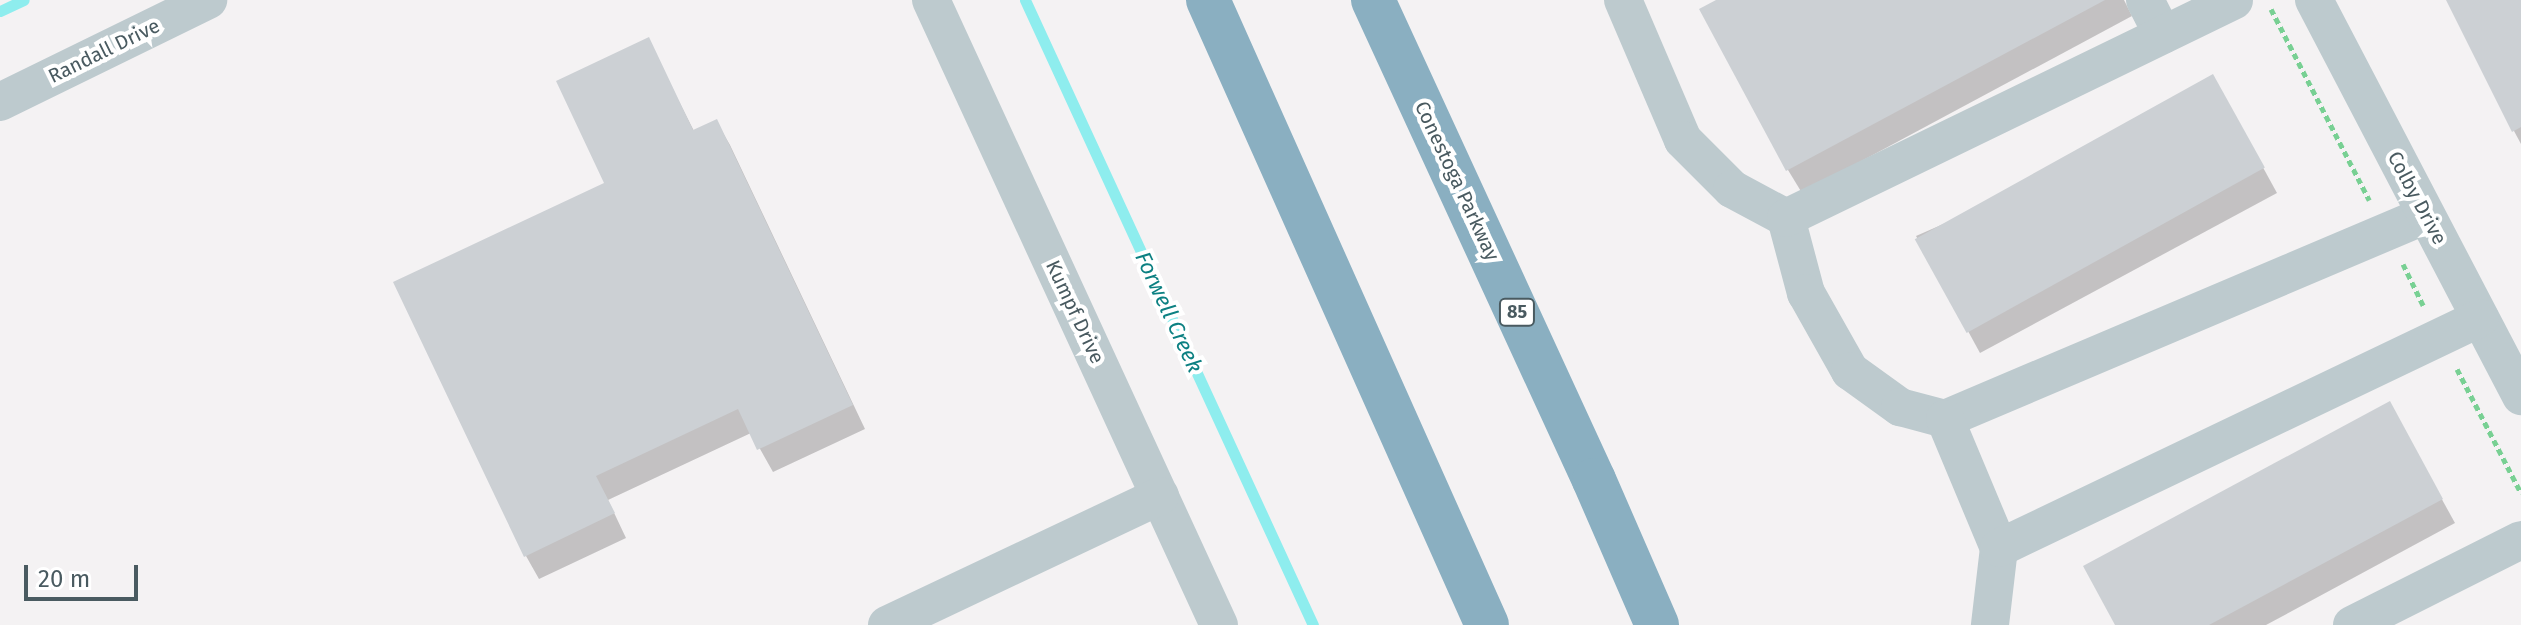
<!DOCTYPE html>
<style>
body{margin:0}
#map{position:relative;width:2521px;height:625px;overflow:hidden;background:#f4f2f3;font-family:"Fira Sans",sans-serif}
div>[style]{position:absolute}
.shadow>*{inset:0;background:#0003}
.stream>*{height:11px;margin:-5.5px;padding:0 5.5px;transform-origin:5.5px;border-radius:5.5px;background:#8eedee}
.building>*{inset:0;background:#ccd0d4;transform-origin:0 0}
.path>*{height:5px;margin-top:-2.5px;transform-origin:0;background:repeating-linear-gradient(90deg,#78d093 0 6px,transparent 0 10px)}
.minor>*{height:38px;margin:-19px;padding:0 19px;transform-origin:19px;border-radius:19px;background:#bdcace}
.highway>*{height:44px;margin:-22px;padding:0 22px;transform-origin:22px;border-radius:22px;background:#8aafc1}
span{translate:-50% -50%;white-space:nowrap;text-align:center;line-height:1.15;-webkit-text-stroke:8px #fff;paint-order:stroke}
.shield-label span{padding:2px 6px;background:#fff;border:2px solid;border-radius:6px;-webkit-text-stroke-width:0}
.shield-label{font-size:18px;color:#495a60;font-weight:700}
.street-label{font-size:20px;color:#495a60}
.water-label{font-size:22px;color:#0c8082;font-style:italic}
.scale{position:absolute;left:24px;top:565px;width:114px;height:36px;box-sizing:border-box;border:4px solid #495a60;border-top:0;padding-left:10px;font-size:24px;line-height:28px;white-space:nowrap;color:#495a60;-webkit-text-stroke:6px #fff;paint-order:stroke}
</style>
<div id="map">
<div class="shadow">
<div style="clip-path:polygon(1721px 0,2124px 0,2132px 16px,1802px 193px,1788px 170px)"></div>
<div style="clip-path:polygon(2448px 0,2521px 0,2521px 144px,2514px 131px)"></div>
<div style="clip-path:polygon(648px 40px,694px 131px,716px 121px,730px 145px,865px 429px,773px 472px,751px 433px,608px 500px,626px 538px,539px 579px,526px 556px,607px 184px)"></div>
<div style="clip-path:polygon(2226px 100px,2277px 193px,1980px 353px,1916px 236px)"></div>
<div style="clip-path:polygon(2402px 427px,2455px 523px,2266px 625px,2118px 625px)"></div>
</div>
<div class="stream">
<div style="left:1025px;top:0;width:688px;rotate:65.26deg"></div>
<div style="left:0;top:11px;width:26px;rotate:-25deg"></div>
</div>
<div class="building">
<div style="clip-path:polygon(1716px 0,2105px 0,1786px 171px,1699px 9px)"></div>
<div style="clip-path:polygon(2446px 0,2521px 0,2521px 127px,2512px 132px)"></div>
<div style="clip-path:polygon(649px 37px,693px 130px,717px 119px,853px 405px,757px 450px,738px 409px,596px 476px,615px 513px,524px 557px,393px 282px,604px 183px,556px 81px)"></div>
<div style="left:2213px;top:74px;width:107px;height:341px;rotate:61deg"></div>
<div style="clip-path:polygon(2390px 401px,2443px 499px,2209px 625px,2115px 625px,2083px 566px)"></div>
</div>
<div class="path">
<div style="left:2271px;top:9px;width:215px;rotate:62.8deg"></div>
<div style="left:2403px;top:264px;width:46px;rotate:64deg"></div>
<div style="left:2457px;top:369px;width:140px;rotate:62.7deg"></div>
</div>
<div class="minor">
<div style="left:931px;top:0;width:688px;rotate:65.26deg"></div>
<div style="left:1623px;top:0;width:152px;rotate:66.8deg"></div>
<div style="left:1683px;top:140px;width:69px;rotate:45deg"></div>
<div style="left:1732px;top:189px;width:61px;rotate:28.2deg"></div>
<div style="left:1786px;top:218px;width:78px;rotate:75.1deg"></div>
<div style="left:1806px;top:293px;width:90px;rotate:60.6deg"></div>
<div style="left:1850px;top:371px;width:62px;rotate:35.8deg"></div>
<div style="left:1900px;top:407px;width:47px;rotate:14.9deg"></div>
<div style="left:1945px;top:419px;width:522px;rotate:-22.98deg"></div>
<div style="left:2145px;top:0;width:39px;rotate:63deg"></div>
<div style="left:2314px;top:0;width:447px;rotate:62.4deg"></div>
<div style="left:0;top:102px;width:232px;rotate:-26.1deg"></div>
<div style="left:1786px;top:218px;width:498px;rotate:-25.9deg"></div>
<div style="left:1945px;top:419px;width:140px;rotate:67.3deg"></div>
<div style="left:1999px;top:548px;width:78px;rotate:96.7deg"></div>
<div style="left:1999px;top:548px;width:533px;rotate:-25.56deg"></div>
<div style="left:887px;top:625px;width:302px;rotate:-25.3deg"></div>
<div style="left:2352px;top:625px;width:189px;rotate:-26.7deg"></div>
</div>
<div class="highway">
<div style="left:1208px;top:0;width:684px;rotate:65.94deg"></div>
<div style="left:1373px;top:0;width:528px;rotate:65.28deg"></div>
<div style="left:1594px;top:480px;width:158px;rotate:66.5deg"></div>
</div>
<div class="shield-label">
<span style="left:1517px;top:312px">85</span>
</div>
<div class="street-label">
<span style="left:104px;top:51px;rotate:-26deg">Randall Drive</span>
<span style="left:1457px;top:181px;rotate:65deg">Conestoga Parkway</span>
<span style="left:2417px;top:198px;rotate:62deg">Colby Drive</span>
<span style="left:1075px;top:312px;rotate:65deg">Kumpf Drive</span>
</div>
<div class="water-label">
<span style="left:1169px;top:312px;rotate:65deg">Forwell Creek</span>
</div>
<div class="scale">20 m</div>
</div>
